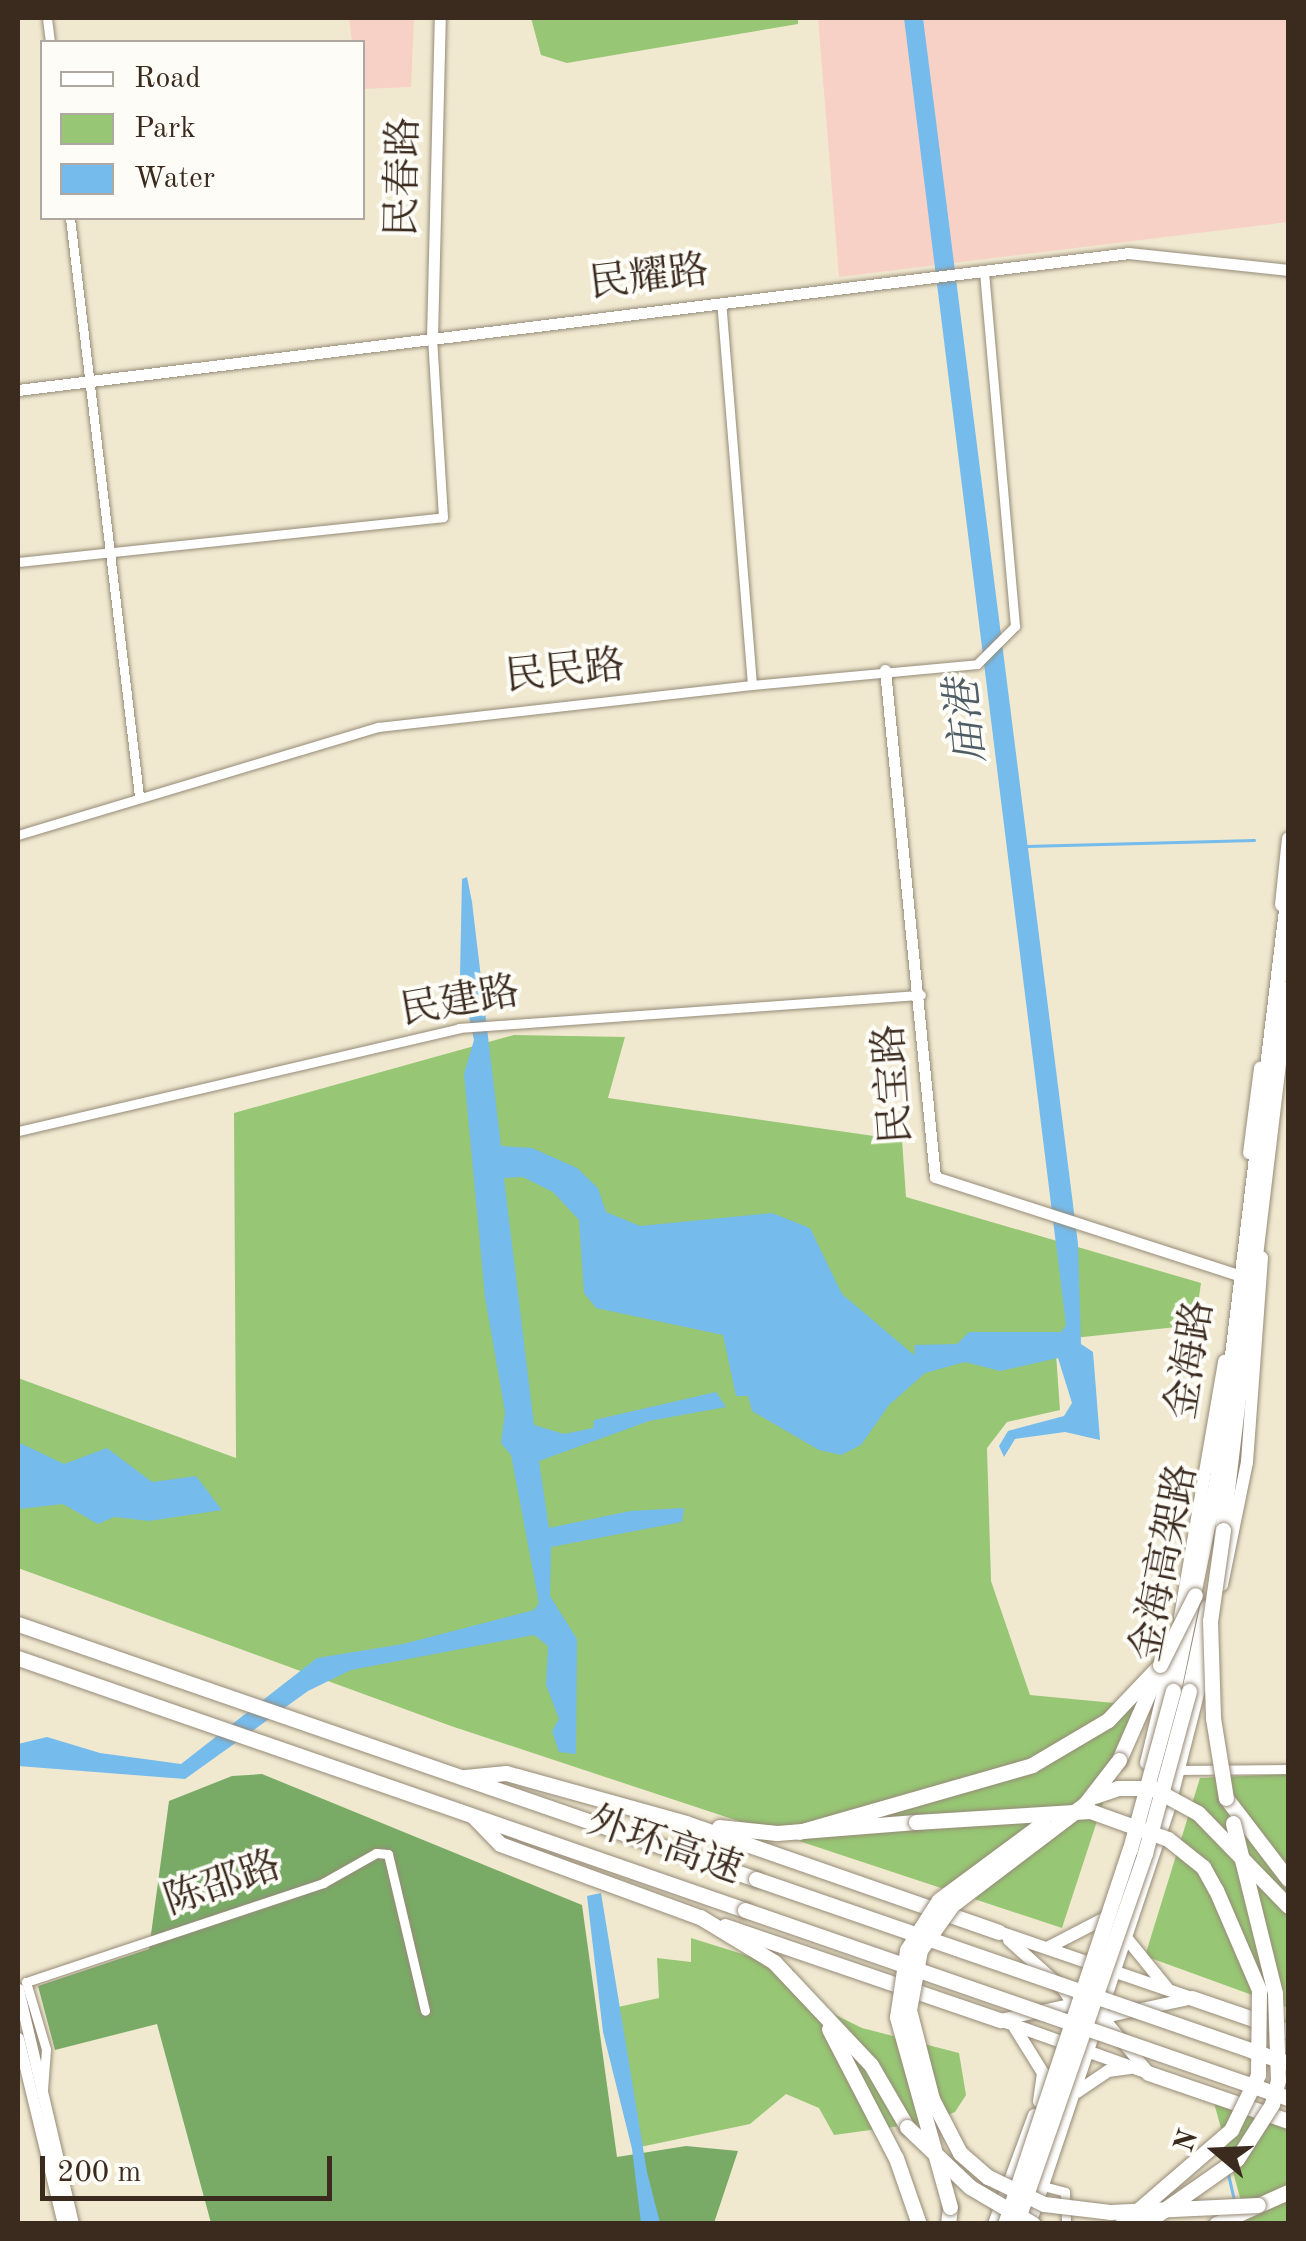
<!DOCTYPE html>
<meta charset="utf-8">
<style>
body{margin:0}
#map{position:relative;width:1306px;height:2241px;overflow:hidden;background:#f0e9d0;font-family:"Old Standard TT","Noto Serif SC",serif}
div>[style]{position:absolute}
.built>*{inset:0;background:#f7d1c6}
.green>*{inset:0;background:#97c674}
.forest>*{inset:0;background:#79ab66}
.water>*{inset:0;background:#75bbec}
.stream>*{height:2.5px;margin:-1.25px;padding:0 1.25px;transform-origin:1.25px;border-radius:1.25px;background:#75bbec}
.roads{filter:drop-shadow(0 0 2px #968a77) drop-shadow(0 0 2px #968a77)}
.street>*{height:9px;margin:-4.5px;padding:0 4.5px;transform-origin:4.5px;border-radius:4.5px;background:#fff}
.secondary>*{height:11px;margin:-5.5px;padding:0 5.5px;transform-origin:5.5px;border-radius:5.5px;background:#fff}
.primary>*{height:12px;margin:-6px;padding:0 6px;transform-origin:6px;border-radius:6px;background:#fff}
.highway>*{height:15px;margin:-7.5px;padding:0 7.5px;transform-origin:7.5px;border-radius:7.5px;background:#fff}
.bridges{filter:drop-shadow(0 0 2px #968a77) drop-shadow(0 0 2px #968a77)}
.highway-bridge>*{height:15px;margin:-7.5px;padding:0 7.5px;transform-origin:7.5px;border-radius:7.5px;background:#fff}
span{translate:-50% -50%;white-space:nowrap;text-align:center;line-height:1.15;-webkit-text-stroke:8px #fdfcf7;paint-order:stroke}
.street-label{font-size:40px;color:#3b2a1e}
.water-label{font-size:42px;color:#4f5d66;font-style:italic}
.frame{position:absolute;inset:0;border:20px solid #3b2a1e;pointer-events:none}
.legend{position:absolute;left:40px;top:40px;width:325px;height:180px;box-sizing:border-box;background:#fdfcf7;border:2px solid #afa8a0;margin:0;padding:12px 18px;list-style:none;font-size:30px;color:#3b2a1e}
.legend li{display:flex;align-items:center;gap:20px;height:50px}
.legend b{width:50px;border:2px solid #afa8a0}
.north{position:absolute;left:1166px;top:2101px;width:100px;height:100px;-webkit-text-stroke:8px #fdfcf7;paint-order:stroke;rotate:289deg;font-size:28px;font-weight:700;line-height:40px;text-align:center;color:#3b2a1e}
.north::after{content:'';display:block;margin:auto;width:35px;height:45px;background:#3b2a1e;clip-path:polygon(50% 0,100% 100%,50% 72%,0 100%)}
.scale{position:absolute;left:40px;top:2156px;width:292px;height:45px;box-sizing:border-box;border:5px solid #3b2a1e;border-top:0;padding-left:12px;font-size:30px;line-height:35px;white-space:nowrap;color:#3b2a1e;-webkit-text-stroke:8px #fdfcf7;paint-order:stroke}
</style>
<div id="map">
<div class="built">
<div style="clip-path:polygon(349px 18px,414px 18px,411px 87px,363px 89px,362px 42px,352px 42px)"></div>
<div style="clip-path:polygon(818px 18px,1288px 18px,1288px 222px,839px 277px)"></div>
</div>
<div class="green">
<div style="clip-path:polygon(531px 18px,798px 18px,798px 24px,567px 63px,541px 55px)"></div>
<div style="clip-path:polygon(514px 1035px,625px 1037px,608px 1098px,902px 1140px,906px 1197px,1201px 1283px,1195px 1325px,1055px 1340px,1060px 1410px,1007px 1422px,987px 1448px,991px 1581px,1030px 1695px,1135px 1705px,1062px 1928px,451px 1726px,18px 1568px,18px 1378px,236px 1458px,234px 1113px)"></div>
<div style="clip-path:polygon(1288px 1774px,1288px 2008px,1145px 1956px,1200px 1778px)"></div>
<div style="clip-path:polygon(691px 1938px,794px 1970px,795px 1995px,862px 2028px,959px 2053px,966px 2095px,955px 2112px,929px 2122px,834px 2135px,819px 2108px,786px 2094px,750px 2124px,640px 2147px,618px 2007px,659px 1998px,657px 1958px,691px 1962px)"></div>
<div style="clip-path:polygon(1213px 2099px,1288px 2125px,1288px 2223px,1247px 2223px)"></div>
</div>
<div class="forest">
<div style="clip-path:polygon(262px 1774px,582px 1905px,617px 2157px,686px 2146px,738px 2151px,714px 2223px,211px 2223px,157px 2024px,55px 2050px,38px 1986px,149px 1949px,169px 1801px,232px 1776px)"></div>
</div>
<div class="water">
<div style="clip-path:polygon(904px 18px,923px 18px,1078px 1244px,1081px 1344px,1093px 1352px,1100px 1440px,1065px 1432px,1015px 1439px,1004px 1457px,999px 1446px,1008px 1431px,1064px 1416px,1072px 1403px,1058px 1358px,1000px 1371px,965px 1362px,925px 1373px,889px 1405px,861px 1445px,841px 1455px,819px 1450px,752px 1411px,748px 1396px,736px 1396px,723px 1335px,596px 1308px,584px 1293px,579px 1220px,553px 1192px,523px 1177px,504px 1178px,534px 1425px,564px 1434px,593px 1428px,594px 1420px,716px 1392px,726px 1407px,649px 1421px,539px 1461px,549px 1528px,630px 1511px,684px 1508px,682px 1522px,551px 1547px,550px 1596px,577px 1639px,576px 1754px,559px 1752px,552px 1731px,559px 1719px,546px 1685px,548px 1646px,534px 1635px,351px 1670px,308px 1691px,185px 1779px,18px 1766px,18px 1744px,47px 1737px,100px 1753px,181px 1764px,317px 1658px,403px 1644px,534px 1610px,539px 1603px,511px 1455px,501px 1443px,505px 1412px,485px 1297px,464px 1074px,474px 1040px,460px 975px,462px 879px,467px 877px,472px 902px,501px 1146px,532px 1148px,577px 1168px,598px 1188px,606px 1212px,640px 1226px,772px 1213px,810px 1228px,842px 1294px,914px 1355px,915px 1345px,957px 1344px,969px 1332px,1061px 1332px,1066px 1325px)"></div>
<div style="clip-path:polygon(18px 1442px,64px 1464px,107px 1448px,152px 1482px,196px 1476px,222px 1510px,149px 1521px,114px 1517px,98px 1524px,63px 1504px,19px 1509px)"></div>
<div style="clip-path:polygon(601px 1893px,647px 2172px,660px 2223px,641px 2223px,632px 2149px,603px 2032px,587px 1896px)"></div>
</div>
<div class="stream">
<div style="left:1026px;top:846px;width:228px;rotate:-1.5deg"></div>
<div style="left:1228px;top:2172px;width:27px;rotate:77deg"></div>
</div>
<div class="roads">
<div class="street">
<div style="left:47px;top:18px;width:24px;rotate:83deg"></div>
<div style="left:70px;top:218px;width:582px;rotate:83.19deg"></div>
<div style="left:18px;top:562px;width:427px;rotate:-6deg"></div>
<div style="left:443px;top:517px;width:179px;rotate:-93.5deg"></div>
<div style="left:752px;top:685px;width:226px;rotate:-5.3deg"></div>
<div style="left:977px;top:664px;width:54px;rotate:-45deg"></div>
<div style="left:1015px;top:626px;width:356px;rotate:-95deg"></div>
<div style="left:18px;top:835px;width:376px;rotate:-16.7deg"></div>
<div style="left:378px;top:727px;width:376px;rotate:-6.4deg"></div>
<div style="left:752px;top:685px;width:383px;rotate:-94.6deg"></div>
<div style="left:18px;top:1131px;width:453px;rotate:-13.1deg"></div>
<div style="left:459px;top:1028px;width:463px;rotate:-4.1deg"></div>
<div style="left:1181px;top:1770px;width:107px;rotate:-0.5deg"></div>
<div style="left:43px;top:2090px;width:41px;rotate:-85.8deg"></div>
<div style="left:46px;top:2049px;width:70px;rotate:-106.6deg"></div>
<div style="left:26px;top:1982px;width:313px;rotate:-18.4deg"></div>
<div style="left:323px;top:1883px;width:61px;rotate:-29.5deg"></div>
<div style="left:376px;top:1853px;width:12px;rotate:5deg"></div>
<div style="left:388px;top:1854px;width:161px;rotate:76.7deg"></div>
<div style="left:1043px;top:2186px;width:23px;rotate:15deg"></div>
<div style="left:1065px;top:2192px;width:32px;rotate:88deg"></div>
</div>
<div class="secondary">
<div style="left:432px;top:338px;width:320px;rotate:-88.6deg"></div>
<div style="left:18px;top:390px;width:1119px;rotate:-7.03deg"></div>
<div style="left:1129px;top:253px;width:160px;rotate:6.1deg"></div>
<div style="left:885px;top:670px;width:509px;rotate:84.37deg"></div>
<div style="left:935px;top:1177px;width:318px;rotate:17.9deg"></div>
<div style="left:18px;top:1989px;width:241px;rotate:76.8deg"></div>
<div style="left:18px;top:2038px;width:191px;rotate:76.4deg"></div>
</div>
<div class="primary">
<div style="left:1281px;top:905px;width:67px;rotate:-84deg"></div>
<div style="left:1249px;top:1153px;width:86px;rotate:-82.6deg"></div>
<div style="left:1222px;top:1585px;width:126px;rotate:-78.5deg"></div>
<div style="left:1247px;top:1462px;width:205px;rotate:-85.8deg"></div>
<div style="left:1180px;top:1617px;width:260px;rotate:-80.2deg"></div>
<div style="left:1146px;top:1763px;width:119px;rotate:-76.4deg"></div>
<div style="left:999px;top:1932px;width:204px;rotate:18.9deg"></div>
<div style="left:1009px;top:1940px;width:74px;rotate:42.3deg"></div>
<div style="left:1064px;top:1990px;width:31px;rotate:58deg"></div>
<div style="left:1128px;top:1940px;width:62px;rotate:50.9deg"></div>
<div style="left:1047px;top:1948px;width:65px;rotate:-27.3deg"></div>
<div style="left:1099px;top:2013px;width:75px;rotate:50.4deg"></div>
<div style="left:1095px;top:2019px;width:95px;rotate:-12.1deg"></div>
<div style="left:1000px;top:2020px;width:157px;rotate:19.7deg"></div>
<div style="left:1000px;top:2020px;width:77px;rotate:-12deg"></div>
<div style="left:1015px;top:2028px;width:53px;rotate:58.1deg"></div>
<div style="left:1043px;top:2073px;width:29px;rotate:98deg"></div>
<div style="left:1077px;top:2092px;width:37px;rotate:-34deg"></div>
<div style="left:1108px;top:2071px;width:22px;rotate:-8deg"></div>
<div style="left:994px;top:2224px;width:116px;rotate:-69.8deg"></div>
<div style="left:1030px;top:2224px;width:439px;rotate:-71.5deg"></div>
<div style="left:1169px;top:1808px;width:154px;rotate:-75.7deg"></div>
</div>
<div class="highway">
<div style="left:1221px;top:1540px;width:556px;rotate:-83.18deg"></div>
<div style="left:18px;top:1624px;width:781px;rotate:19.06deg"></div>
<div style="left:18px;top:1658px;width:769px;rotate:19.12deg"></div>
<div style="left:1173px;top:1691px;width:217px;rotate:-78.3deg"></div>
<div style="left:1217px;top:1479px;width:590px;rotate:-83.09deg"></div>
<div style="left:1189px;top:1691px;width:86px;rotate:-77.9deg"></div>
<div style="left:1119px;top:1760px;width:90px;rotate:-66.3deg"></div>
<div style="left:465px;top:1777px;width:41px;rotate:-5.6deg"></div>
<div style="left:506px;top:1773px;width:187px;rotate:15.5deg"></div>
<div style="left:686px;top:1823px;width:331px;rotate:19.2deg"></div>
<div style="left:1226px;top:1798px;width:102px;rotate:52.6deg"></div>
<div style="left:474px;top:1817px;width:37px;rotate:46deg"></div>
<div style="left:500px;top:1844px;width:213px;rotate:20.1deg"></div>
<div style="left:700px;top:1917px;width:87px;rotate:31.3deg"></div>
<div style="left:774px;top:1962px;width:141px;rotate:46.7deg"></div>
<div style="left:871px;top:2065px;width:72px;rotate:59.9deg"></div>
<div style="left:719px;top:1827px;width:58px;rotate:5.9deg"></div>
<div style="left:777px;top:1833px;width:139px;rotate:-4.5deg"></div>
<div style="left:799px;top:1832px;width:242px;rotate:-16deg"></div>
<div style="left:1032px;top:1765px;width:88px;rotate:-30.6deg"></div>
<div style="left:1108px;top:1720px;width:76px;rotate:-46.6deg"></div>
<div style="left:725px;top:1926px;width:291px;rotate:18.9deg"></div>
<div style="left:1192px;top:1998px;width:102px;rotate:19deg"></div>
<div style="left:829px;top:2029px;width:145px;rotate:62.6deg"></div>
<div style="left:896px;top:2158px;width:70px;rotate:70.8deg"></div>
<div style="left:1148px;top:2073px;width:148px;rotate:18.9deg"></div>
<div style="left:948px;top:2224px;width:17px;rotate:-83deg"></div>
<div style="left:1216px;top:2224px;width:79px;rotate:-24deg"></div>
</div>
</div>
<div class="bridges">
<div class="highway-bridge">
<div style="left:1223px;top:1530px;width:92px;rotate:98.1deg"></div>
<div style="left:1210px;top:1621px;width:97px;rotate:88.2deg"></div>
<div style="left:1213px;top:1718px;width:81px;rotate:80.8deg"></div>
<div style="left:1160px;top:1665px;width:78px;rotate:-63.4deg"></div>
<div style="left:1119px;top:1760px;width:56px;rotate:127.7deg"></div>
<div style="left:1085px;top:1804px;width:167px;rotate:142.8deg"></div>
<div style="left:952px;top:1905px;width:55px;rotate:125.4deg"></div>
<div style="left:920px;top:1950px;width:61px;rotate:100.4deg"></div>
<div style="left:909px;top:2010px;width:92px;rotate:75.5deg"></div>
<div style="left:932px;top:2099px;width:61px;rotate:62.6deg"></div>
<div style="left:960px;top:2153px;width:37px;rotate:41deg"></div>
<div style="left:988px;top:2177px;width:62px;rotate:25.7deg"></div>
<div style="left:1044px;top:2204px;width:66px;rotate:6.9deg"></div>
<div style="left:1110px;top:2212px;width:148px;rotate:-2.7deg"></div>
<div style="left:1095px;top:1796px;width:24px;rotate:-19deg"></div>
<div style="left:1118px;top:1788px;width:34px"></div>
<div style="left:1152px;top:1788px;width:52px;rotate:28.5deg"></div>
<div style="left:1198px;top:1813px;width:129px;rotate:45.9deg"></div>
<div style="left:916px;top:1822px;width:174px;rotate:-3.6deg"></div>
<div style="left:1090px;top:1811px;width:83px;rotate:19.7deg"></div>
<div style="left:1168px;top:1839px;width:45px;rotate:38.7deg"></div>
<div style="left:1203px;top:1867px;width:26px;rotate:61deg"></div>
<div style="left:1216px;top:1890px;width:109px;rotate:66.7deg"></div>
<div style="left:1259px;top:1990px;width:85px;rotate:90.7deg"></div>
<div style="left:1258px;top:2075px;width:61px;rotate:116.1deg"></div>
<div style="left:1231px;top:2130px;width:144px;rotate:139.2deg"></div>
<div style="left:756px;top:1879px;width:563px;rotate:19.08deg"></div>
<div style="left:745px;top:1910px;width:575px;rotate:19.1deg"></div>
<div style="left:907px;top:2127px;width:87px;rotate:43.6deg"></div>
<div style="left:970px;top:2187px;width:73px;rotate:30.4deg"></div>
<div style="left:950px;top:2207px;width:197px;rotate:-105.6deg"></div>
<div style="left:897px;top:2017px;width:68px;rotate:-81.5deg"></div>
<div style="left:907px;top:1950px;width:59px;rotate:-57.4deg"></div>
<div style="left:939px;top:1900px;width:129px;rotate:-36.5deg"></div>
<div style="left:1005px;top:2224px;width:395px;rotate:-71.6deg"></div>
<div style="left:1130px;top:1849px;width:164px;rotate:-74.8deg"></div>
<div style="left:1016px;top:2224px;width:393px;rotate:-70.8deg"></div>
<div style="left:1145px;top:1853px;width:168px;rotate:-74.8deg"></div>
<div style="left:1144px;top:2224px;width:113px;rotate:-35deg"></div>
<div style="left:1237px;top:2159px;width:65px;rotate:-57.5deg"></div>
<div style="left:1272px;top:2104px;width:25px;rotate:-76deg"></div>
<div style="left:1278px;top:2080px;width:87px;rotate:-92deg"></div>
<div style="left:1275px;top:1993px;width:175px;rotate:-103.9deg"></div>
</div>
</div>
<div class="street-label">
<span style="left:405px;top:177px;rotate:-89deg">民春路</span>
<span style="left:649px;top:279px;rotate:-7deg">民耀路</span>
<span style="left:565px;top:673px;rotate:-6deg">民民路</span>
<span style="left:460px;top:1003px;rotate:-10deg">民建路</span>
<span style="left:895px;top:1084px;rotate:-94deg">民宝路</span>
<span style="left:1192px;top:1360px;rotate:-81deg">金海路</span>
<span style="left:1166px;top:1563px;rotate:-79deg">金海高架路</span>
<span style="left:664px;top:1847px;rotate:19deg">外环高速</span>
<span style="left:223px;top:1885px;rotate:-19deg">陈邵路</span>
</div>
<div class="water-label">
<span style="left:968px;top:721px;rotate:-96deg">庙港</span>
</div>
<div class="frame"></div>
<ul class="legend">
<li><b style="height:12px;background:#fff"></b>Road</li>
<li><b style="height:28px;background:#97c674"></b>Park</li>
<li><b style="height:28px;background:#75bbec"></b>Water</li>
</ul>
<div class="north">N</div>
<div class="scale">200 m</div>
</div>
